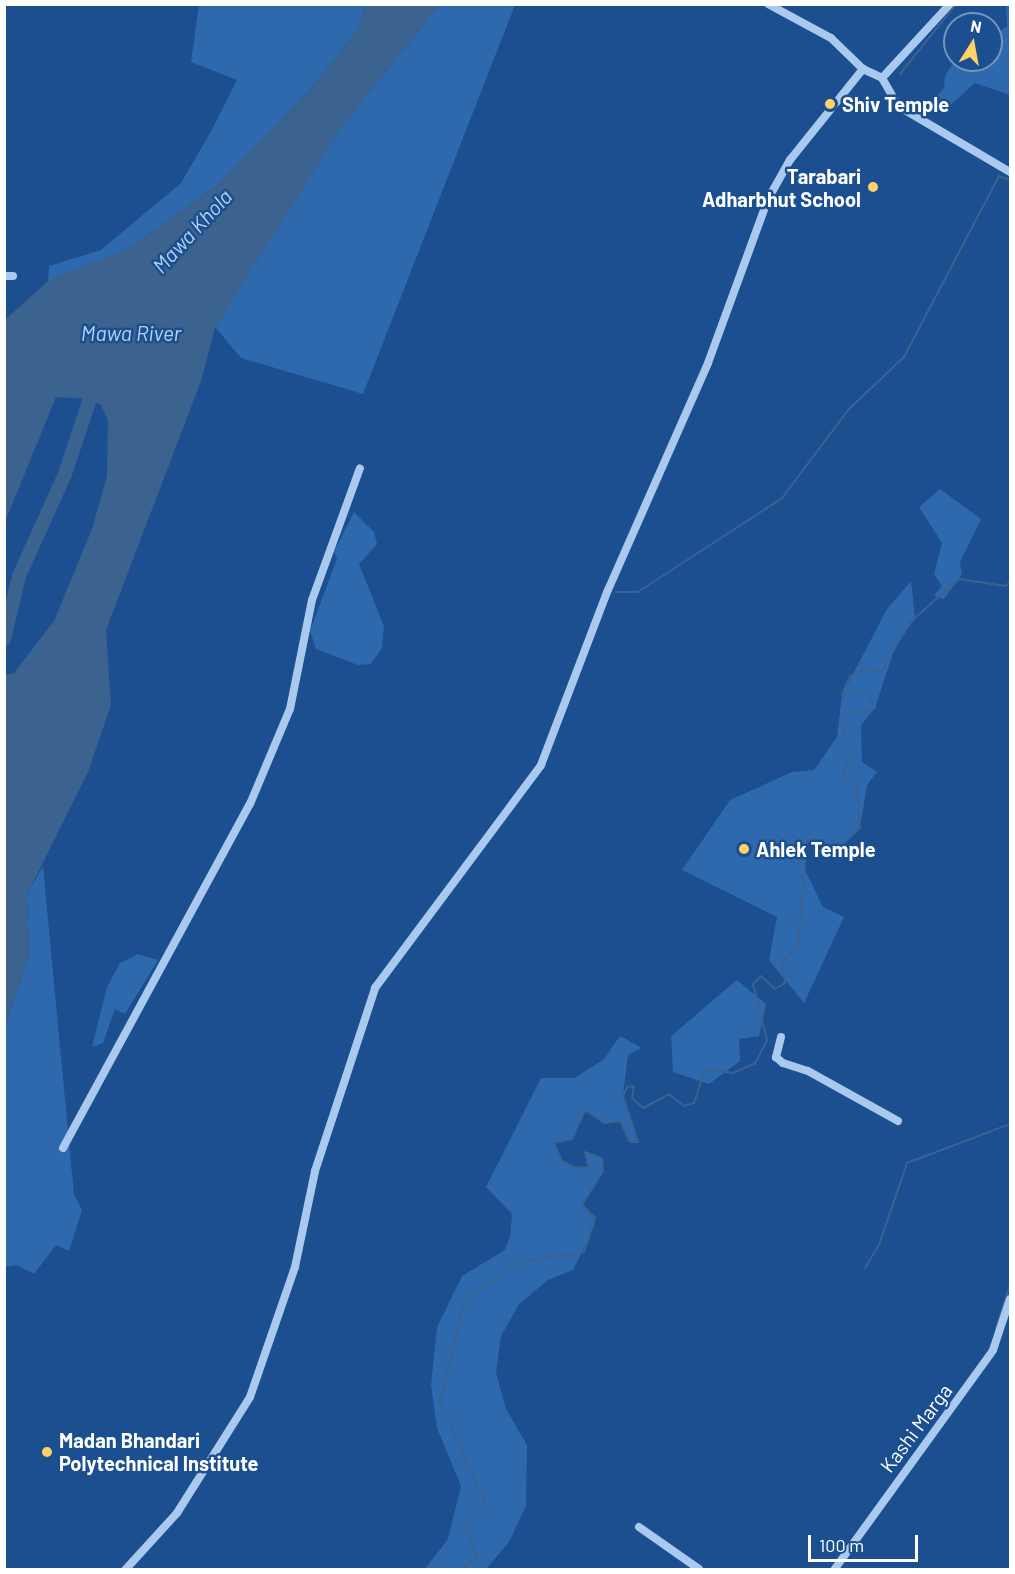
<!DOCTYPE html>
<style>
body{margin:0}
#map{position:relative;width:1015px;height:1574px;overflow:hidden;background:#1b4f8f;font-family:Barlow,sans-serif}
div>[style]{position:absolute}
.green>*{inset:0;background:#2e69ad}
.water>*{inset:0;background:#3c6290}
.stream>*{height:2px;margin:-1px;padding:0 1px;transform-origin:1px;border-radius:1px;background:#3c6290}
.river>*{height:14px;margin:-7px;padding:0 7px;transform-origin:7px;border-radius:7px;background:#3c6290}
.minor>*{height:8px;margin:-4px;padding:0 4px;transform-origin:4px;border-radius:4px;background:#a9c9ee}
.dots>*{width:16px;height:16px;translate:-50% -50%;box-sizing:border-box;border:3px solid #1b4f8f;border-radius:50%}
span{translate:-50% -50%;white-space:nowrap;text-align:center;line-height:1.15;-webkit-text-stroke:5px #1b4f8f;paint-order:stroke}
.poi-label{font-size:20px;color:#fff;font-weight:700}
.left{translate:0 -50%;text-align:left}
.right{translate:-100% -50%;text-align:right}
.street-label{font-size:20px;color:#fff}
.water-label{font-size:21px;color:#b5d3f5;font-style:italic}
.frame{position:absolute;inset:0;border:6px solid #fff;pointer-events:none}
.north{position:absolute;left:943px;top:12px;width:60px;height:60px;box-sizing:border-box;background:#1b4f8f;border:2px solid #7695bc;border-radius:50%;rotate:11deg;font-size:16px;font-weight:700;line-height:24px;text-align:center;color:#fff}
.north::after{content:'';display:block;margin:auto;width:21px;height:27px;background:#ffd166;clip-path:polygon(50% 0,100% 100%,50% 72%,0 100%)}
.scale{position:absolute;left:808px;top:1535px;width:110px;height:27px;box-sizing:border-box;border:3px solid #fff;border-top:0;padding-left:8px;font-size:18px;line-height:21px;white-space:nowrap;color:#fff;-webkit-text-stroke:4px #1b4f8f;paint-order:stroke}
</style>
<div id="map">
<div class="green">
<div style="clip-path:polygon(199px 5px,365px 5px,359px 29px,307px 93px,216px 186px,126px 250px,48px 281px,49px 266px,101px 250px,181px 183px,210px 133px,237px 80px,191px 62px)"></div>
<div style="clip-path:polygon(439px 5px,515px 5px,363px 394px,241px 358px,215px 327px,342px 126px)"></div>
<div style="clip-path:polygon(1010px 5px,1010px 95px,975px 83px,943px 112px,933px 100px,944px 88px,945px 76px,955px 60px,991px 60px,991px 39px,1007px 26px,1006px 6px)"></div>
<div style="clip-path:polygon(940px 489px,981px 519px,960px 562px,962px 574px,944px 599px,934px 596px,942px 586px,934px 574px,942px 543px,919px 507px)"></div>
<div style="clip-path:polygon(354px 512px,374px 532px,377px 544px,359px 564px,384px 626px,382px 648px,371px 664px,358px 665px,316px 649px,310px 631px,337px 559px,334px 552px)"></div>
<div style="clip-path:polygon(911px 581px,915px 618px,894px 650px,875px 708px,861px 725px,862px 762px,877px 772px,867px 785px,860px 828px,839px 848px,807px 842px,805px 870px,823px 907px,844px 917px,804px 1003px,769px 960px,777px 917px,682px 870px,730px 800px,792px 772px,814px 770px,837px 737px,842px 695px,887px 609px)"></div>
<div style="clip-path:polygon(43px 866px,74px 1195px,82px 1210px,69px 1251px,56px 1245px,34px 1274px,16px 1265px,5px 1267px,5px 1026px,29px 956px,27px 895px)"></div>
<div style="clip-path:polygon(138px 954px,158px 960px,125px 1014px,115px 1009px,103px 1043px,92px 1047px,107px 987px,120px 963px)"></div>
<div style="clip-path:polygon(737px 980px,766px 1004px,759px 1036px,739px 1039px,740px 1061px,709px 1084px,673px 1072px,671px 1036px)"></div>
<div style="clip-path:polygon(620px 1036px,642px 1048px,628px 1055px,623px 1096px,638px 1142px,630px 1142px,620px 1121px,604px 1123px,586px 1111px,572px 1139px,554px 1143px,562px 1160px,573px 1167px,588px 1168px,585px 1152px,602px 1158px,603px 1171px,582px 1204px,595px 1218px,594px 1227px,573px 1270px,548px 1280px,519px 1304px,501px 1336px,496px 1373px,506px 1409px,527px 1445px,526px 1506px,509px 1542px,486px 1569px,425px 1569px,448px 1539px,461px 1486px,437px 1428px,431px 1385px,437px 1327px,462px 1276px,505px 1250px,510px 1236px,512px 1214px,486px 1187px,541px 1078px,575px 1078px,604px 1059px)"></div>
</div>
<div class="water">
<div style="clip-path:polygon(365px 5px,439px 5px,342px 126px,215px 328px,201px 381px,106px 630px,111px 705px,88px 772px,27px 895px,29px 956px,5px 1026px,5px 675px,14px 673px,54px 621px,92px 529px,107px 476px,108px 420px,101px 405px,88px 399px,56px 397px,5px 522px,5px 320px,48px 281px,126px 250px,216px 186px,307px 93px,359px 29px)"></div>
</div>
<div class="stream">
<div style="left:900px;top:74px;width:90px;rotate:-51.3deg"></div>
<div style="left:616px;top:592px;width:22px"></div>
<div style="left:638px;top:592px;width:172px;rotate:-33.1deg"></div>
<div style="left:782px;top:498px;width:110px;rotate:-53.1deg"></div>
<div style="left:848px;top:410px;width:77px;rotate:-43.4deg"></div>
<div style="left:904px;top:357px;width:204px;rotate:-62.3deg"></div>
<div style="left:999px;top:176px;width:12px;rotate:20deg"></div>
<div style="left:865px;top:1268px;width:27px;rotate:-59deg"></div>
<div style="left:879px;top:1245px;width:87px;rotate:-71.1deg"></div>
<div style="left:907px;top:1163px;width:110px;rotate:-20.7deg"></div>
<div style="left:996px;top:1328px;width:45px;rotate:-72deg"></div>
<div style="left:462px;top:1570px;width:21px;rotate:-41deg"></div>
<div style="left:478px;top:1556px;width:32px;rotate:-116deg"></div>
<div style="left:464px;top:1527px;width:32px;rotate:-51deg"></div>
<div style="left:484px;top:1502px;width:110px;rotate:-113.5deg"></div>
<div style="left:440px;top:1401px;width:105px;rotate:-76.2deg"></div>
<div style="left:465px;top:1299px;width:70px;rotate:-32.8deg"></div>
<div style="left:524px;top:1261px;width:61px;rotate:-8.5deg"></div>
<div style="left:584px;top:1252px;width:36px;rotate:-72deg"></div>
<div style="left:595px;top:1218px;width:18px;rotate:-135deg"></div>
<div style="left:582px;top:1205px;width:40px;rotate:-58deg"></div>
<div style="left:603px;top:1171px;width:13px;rotate:-94deg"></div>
<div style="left:602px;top:1158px;width:18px;rotate:-161deg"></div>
<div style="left:585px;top:1152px;width:16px;rotate:76deg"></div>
<div style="left:589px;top:1168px;width:15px;rotate:-176deg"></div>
<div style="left:574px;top:1167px;width:13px;rotate:-153deg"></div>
<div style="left:562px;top:1161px;width:20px;rotate:-114deg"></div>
<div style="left:554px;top:1143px;width:18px;rotate:-13deg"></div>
<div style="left:572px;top:1139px;width:32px;rotate:-66deg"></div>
<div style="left:585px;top:1110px;width:23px;rotate:34deg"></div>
<div style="left:604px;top:1123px;width:16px;rotate:-7deg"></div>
<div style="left:620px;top:1121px;width:23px;rotate:65deg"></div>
<div style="left:630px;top:1142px;width:8px"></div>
<div style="left:638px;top:1142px;width:48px;rotate:-108.1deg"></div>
<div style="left:623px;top:1096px;width:10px;rotate:-66deg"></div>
<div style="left:627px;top:1087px;width:7px;rotate:-8deg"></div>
<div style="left:634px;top:1086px;width:12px;rotate:99deg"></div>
<div style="left:632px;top:1098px;width:15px;rotate:42deg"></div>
<div style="left:643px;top:1108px;width:30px;rotate:-28deg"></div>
<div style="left:669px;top:1094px;width:19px;rotate:39deg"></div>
<div style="left:684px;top:1106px;width:10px;rotate:-17deg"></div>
<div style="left:694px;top:1103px;width:36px;rotate:-72deg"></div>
<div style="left:705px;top:1069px;width:28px;rotate:8deg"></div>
<div style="left:733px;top:1073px;width:24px;rotate:-24deg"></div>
<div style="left:755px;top:1063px;width:26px;rotate:-62deg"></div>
<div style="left:767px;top:1040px;width:58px;rotate:-104deg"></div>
<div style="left:753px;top:984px;width:11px;rotate:-45deg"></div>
<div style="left:761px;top:976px;width:19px;rotate:43deg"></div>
<div style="left:775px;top:989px;width:12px;rotate:-31deg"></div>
<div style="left:785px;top:983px;width:20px;rotate:-96deg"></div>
<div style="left:783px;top:963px;width:24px;rotate:-52deg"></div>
<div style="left:798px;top:944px;width:103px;rotate:-85deg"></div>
<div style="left:807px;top:841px;width:33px;rotate:12deg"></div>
<div style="left:839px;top:848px;width:29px;rotate:-44deg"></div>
<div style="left:860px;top:828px;width:42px;rotate:-94.1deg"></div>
<div style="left:857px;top:786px;width:18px;rotate:-137deg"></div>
<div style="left:844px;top:774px;width:30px;rotate:-70deg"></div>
<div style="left:854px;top:746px;width:17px;rotate:-126deg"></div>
<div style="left:844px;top:732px;width:16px;rotate:-79deg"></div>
<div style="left:847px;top:716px;width:29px;rotate:-16deg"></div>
<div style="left:875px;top:708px;width:18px;rotate:-119deg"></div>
<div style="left:866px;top:692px;width:24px;rotate:173deg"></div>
<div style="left:842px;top:695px;width:21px;rotate:-67deg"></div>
<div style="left:850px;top:676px;width:17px;rotate:-25deg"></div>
<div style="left:865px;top:669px;width:17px;rotate:10deg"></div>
<div style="left:882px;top:672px;width:55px;rotate:-61.6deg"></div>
<div style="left:908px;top:624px;width:68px;rotate:-41.4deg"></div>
<div style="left:959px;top:579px;width:47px;rotate:8.7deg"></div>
<div style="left:1005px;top:586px;width:6px;rotate:-39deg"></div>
</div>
<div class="river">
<div style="left:4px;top:639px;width:65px;rotate:-76.6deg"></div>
<div style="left:19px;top:576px;width:112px;rotate:-65.7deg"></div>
<div style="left:65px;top:474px;width:95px;rotate:-71.6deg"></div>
</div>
<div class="minor">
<div style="left:768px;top:4px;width:72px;rotate:28.4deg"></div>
<div style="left:831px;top:38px;width:45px;rotate:44.1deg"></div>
<div style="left:863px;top:69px;width:21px;rotate:25deg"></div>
<div style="left:882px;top:78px;width:32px;rotate:60deg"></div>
<div style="left:898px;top:106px;width:130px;rotate:30.5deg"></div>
<div style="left:882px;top:78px;width:100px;rotate:-47.4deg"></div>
<div style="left:4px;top:276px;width:9px"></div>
<div style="left:781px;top:1037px;width:21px;rotate:104deg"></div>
<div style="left:776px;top:1057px;width:9px;rotate:41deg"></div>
<div style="left:783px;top:1063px;width:26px;rotate:18deg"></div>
<div style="left:808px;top:1071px;width:103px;rotate:29.1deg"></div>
<div style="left:63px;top:1148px;width:392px;rotate:-61.5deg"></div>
<div style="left:250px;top:804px;width:103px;rotate:-67.2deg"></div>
<div style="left:290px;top:709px;width:111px;rotate:-78.6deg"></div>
<div style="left:312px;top:600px;width:140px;rotate:-70deg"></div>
<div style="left:639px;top:1527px;width:73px;rotate:35deg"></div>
<div style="left:125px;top:1570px;width:77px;rotate:-47.6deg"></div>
<div style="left:177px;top:1513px;width:137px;rotate:-57.8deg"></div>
<div style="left:250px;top:1397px;width:138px;rotate:-70.9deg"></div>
<div style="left:295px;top:1267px;width:98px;rotate:-78.2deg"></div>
<div style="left:315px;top:1171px;width:193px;rotate:-71.8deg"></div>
<div style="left:375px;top:988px;width:278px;rotate:-53.3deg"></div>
<div style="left:541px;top:765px;width:187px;rotate:-69.1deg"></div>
<div style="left:608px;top:590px;width:248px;rotate:-66.2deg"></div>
<div style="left:708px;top:363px;width:175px;rotate:-69.9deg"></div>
<div style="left:768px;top:199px;width:45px;rotate:-60.6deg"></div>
<div style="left:790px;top:160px;width:117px;rotate:-51.3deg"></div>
<div style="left:834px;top:1570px;width:271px;rotate:-54.1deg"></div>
<div style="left:993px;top:1350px;width:54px;rotate:-71.6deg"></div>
</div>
<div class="dots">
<div style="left:830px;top:104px;background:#ffd166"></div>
<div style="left:873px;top:187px;background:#ffd166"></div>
<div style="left:744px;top:849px;background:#ffd166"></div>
<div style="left:47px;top:1452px;background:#ffd166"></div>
</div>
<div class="poi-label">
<span class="left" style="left:842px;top:104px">Shiv Temple</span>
<span class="right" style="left:861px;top:188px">Tarabari<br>Adharbhut School</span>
<span class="left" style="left:756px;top:849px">Ahlek Temple</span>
<span class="left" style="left:59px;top:1452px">Madan Bhandari<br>Polytechnical Institute</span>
</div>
<div class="street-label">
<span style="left:916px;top:1428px;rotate:-53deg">Kashi Marga</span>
</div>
<div class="water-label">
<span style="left:192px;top:231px;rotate:-47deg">Mawa Khola</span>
<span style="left:131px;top:333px">Mawa River</span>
</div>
<div class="frame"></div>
<div class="north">N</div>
<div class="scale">100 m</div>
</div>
